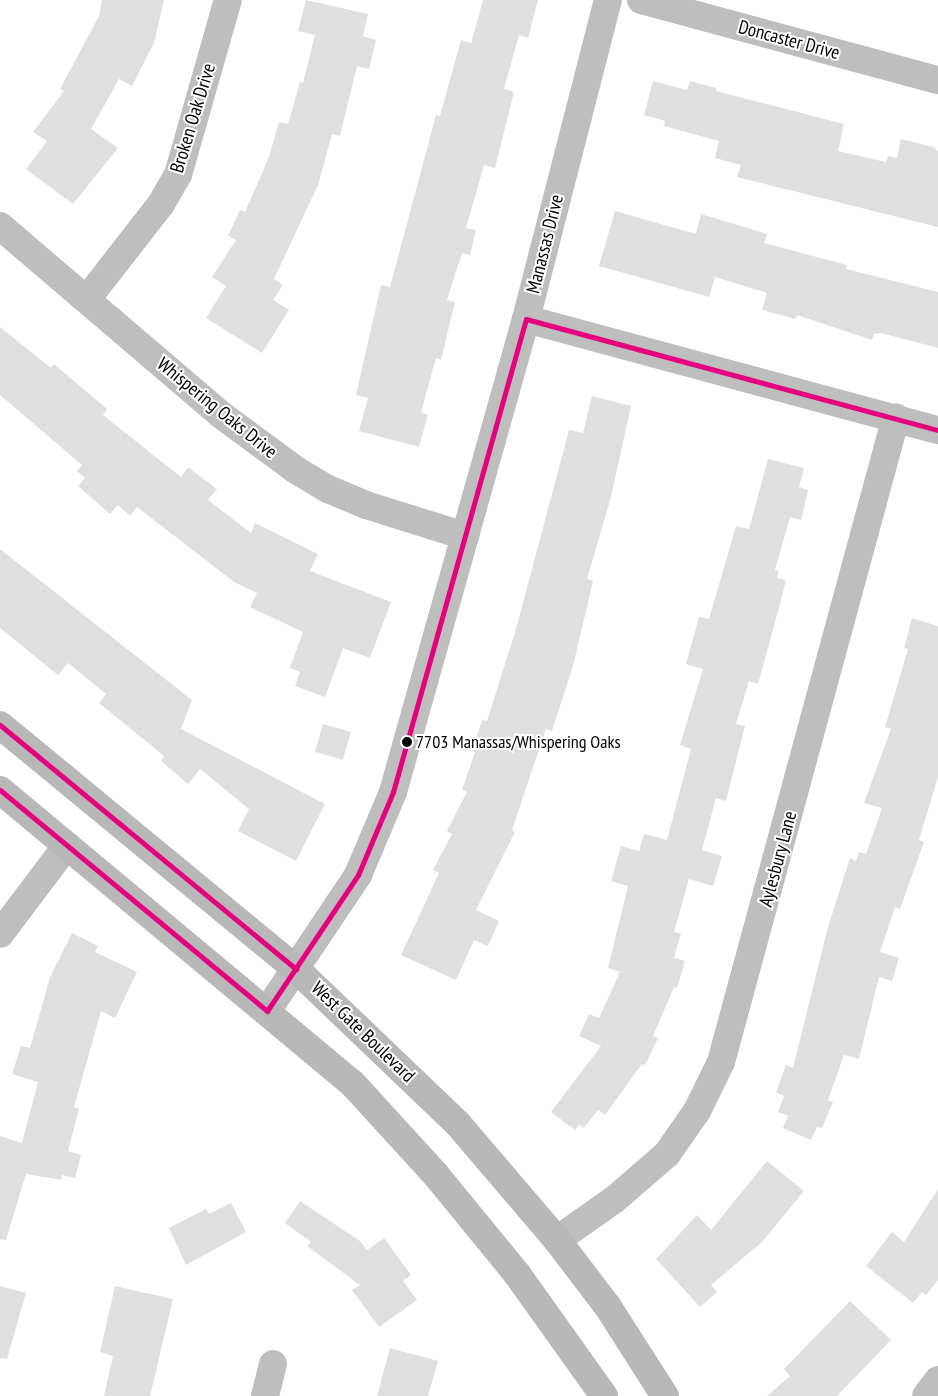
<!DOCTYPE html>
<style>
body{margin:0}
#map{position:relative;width:938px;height:1396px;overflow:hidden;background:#fff;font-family:"PT Sans Narrow",sans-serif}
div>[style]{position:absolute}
.building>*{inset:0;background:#dfdfdf;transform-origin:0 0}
.minor>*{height:28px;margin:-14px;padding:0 14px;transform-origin:14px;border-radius:14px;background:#bebebe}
.tertiary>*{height:28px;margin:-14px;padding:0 14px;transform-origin:14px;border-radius:14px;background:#bebebe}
.secondary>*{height:28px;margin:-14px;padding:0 14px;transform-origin:14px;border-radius:14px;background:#b8b8b8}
.bus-1>*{height:5px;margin:-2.5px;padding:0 2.5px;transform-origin:2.5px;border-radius:2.5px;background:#e5007d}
.dots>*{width:14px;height:14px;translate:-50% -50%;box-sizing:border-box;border:2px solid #fff;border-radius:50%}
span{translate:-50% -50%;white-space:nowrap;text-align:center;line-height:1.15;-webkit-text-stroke:4px #fff;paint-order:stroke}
.bus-label{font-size:18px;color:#000}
.left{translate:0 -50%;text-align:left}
.street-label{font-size:19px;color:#000}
</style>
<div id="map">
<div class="building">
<div style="clip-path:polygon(102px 0,164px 0,154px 43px,132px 86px,119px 79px,91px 129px,118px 148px,73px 204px,26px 169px,47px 141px,33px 132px,64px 91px,60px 89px,99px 16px)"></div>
<div style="clip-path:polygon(306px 0,368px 14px,363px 36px,376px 40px,369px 69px,357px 66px,340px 136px,332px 134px,318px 185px,274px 279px,283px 285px,273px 300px,289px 310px,262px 353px,206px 318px,226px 286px,212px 277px,236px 240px,228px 236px,240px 210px,245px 212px,269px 157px,279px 122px,288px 124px,300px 82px,303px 83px,315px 35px,298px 31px)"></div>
<div style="clip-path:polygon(483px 0,538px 0,528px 38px,519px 35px,504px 89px,514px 92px,495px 168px,484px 165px,466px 228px,476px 230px,470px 255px,462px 253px,447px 300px,455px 302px,441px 360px,436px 358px,421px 412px,428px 415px,419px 447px,359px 431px,368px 398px,356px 395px,381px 285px,390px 287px,436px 115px,440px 116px,461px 40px,471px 43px)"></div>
<div style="clip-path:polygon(653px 81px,687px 90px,690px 81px,716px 88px,716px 91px,844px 124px,838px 151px,886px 162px,888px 156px,897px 158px,901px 139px,933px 147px,938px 151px,938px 227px,737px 177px,741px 165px,715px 158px,719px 141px,664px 126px,665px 121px,644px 115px)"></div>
<div style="clip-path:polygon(615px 211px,696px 234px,701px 214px,767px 234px,764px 243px,847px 265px,846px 269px,938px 292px,938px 348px,881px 333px,874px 334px,872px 340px,797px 315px,796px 319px,762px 310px,767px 293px,715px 277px,709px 297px,599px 266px)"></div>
<div style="clip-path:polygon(0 327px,51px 368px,54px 364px,107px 409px,103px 415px,181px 477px,188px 467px,217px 489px,208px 500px,251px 533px,255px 523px,318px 554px,310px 571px,391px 602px,370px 658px,343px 648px,325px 697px,295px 686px,300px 672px,290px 668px,303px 632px,250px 607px,257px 593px,234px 582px,137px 507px,130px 516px,118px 505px,110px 514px,78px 486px,85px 478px,77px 471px,82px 465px,0 395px)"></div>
<div style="clip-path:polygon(592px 396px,631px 406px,611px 497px,587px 579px,593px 581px,573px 666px,552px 731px,546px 729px,512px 830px,515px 832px,476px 910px,499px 921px,488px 946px,474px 940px,456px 980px,401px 955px,439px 873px,433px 870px,452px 834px,447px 831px,467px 792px,462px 790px,475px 752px,472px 751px,482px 720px,487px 721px,516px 629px,569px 430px,583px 433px)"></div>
<div style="clip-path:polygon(768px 459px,804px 468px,799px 487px,808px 490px,801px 520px,790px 517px,775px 570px,779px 571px,777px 578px,786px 580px,773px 630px,758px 684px,749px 681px,736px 724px,745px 726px,726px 801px,716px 798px,702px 850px,722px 856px,713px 886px,689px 879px,674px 932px,681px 933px,674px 958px,685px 961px,677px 988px,674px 987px,653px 1036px,658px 1038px,645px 1065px,642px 1064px,605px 1115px,598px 1110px,584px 1128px,579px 1125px,575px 1130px,551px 1112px,601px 1046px,579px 1036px,589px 1014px,599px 1018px,620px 972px,608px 968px,628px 886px,611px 881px,621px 846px,639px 851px,644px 834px,667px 840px,691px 749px,680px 745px,703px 669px,686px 664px,699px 617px,709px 619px,736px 526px,749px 529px)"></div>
<div style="clip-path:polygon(0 549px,192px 700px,181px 729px,325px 804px,296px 861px,238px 831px,249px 809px,200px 769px,188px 784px,161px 761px,164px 756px,99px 703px,106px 694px,68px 663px,58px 675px,0 628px)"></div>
<div style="clip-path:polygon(912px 618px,938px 626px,938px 777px,919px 840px,924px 842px,900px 909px,895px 907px,880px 952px,899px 958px,892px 981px,879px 977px,859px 1059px,844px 1055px,828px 1100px,833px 1102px,822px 1128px,817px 1127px,811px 1140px,783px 1128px,788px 1116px,778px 1112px,784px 1096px,776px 1092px,786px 1065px,793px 1068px,828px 927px,850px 858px,856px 861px,859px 852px,866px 854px,882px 808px,864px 803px,891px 729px,885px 727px,908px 649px,904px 648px)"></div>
<div style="left:323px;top:724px;width:29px;height:29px;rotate:16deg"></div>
<div style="clip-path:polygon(72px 933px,98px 946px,95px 952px,137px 972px,115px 1018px,101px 1011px,74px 1107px,79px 1109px,68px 1151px,81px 1155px,75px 1178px,62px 1175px,61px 1180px,26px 1174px,6px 1240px,0 1239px,0 1136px,22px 1143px,38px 1082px,12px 1074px,21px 1046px,30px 1048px,50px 977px)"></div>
<div style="clip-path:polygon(767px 1161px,804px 1191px,762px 1242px,711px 1285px,717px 1292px,700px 1307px,656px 1259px,697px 1215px,711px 1230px)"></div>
<div style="clip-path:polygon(938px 1189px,938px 1280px,926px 1295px,922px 1292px,913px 1303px,866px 1266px,892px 1232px,904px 1242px)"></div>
<div style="clip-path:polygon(300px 1201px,360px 1241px,367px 1250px,384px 1238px,411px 1275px,403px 1281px,417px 1300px,379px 1327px,352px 1290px,360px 1285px,307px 1246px,311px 1242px,285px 1223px)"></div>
<div style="clip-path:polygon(231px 1203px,246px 1232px,186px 1265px,169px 1228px,206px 1209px,209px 1214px)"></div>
<div style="clip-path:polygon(0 1286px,26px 1293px,7px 1359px,0 1358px)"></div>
<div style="clip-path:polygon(115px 1286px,173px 1299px,150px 1396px,104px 1396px,113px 1356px,100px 1352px)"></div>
<div style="clip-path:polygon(850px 1301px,891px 1340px,837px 1396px,767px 1396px,790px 1376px,784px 1369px)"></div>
<div style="clip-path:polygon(390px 1348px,438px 1361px,428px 1396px,377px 1396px)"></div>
</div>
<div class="minor">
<div style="left:641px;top:0;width:308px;rotate:15.1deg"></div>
<div style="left:87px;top:299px;width:120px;rotate:-52.1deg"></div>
<div style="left:161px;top:204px;width:34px;rotate:-60deg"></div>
<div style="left:178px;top:175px;width:182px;rotate:-74.1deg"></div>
<div style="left:0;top:934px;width:111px;rotate:-53deg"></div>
<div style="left:557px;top:1240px;width:71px;rotate:-35.3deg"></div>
<div style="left:615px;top:1199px;width:69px;rotate:-40.9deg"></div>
<div style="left:667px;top:1154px;width:52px;rotate:-55.1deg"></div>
<div style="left:697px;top:1111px;width:55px;rotate:-63.9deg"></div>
<div style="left:721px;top:1062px;width:668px;rotate:-74.82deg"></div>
<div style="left:265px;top:1396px;width:33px;rotate:-76deg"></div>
<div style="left:926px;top:1396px;width:20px;rotate:-53deg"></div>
</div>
<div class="tertiary">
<div style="left:0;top:226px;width:289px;rotate:40.5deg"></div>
<div style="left:220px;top:414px;width:94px;rotate:36.4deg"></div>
<div style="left:296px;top:470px;width:37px;rotate:31deg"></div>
<div style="left:328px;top:489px;width:41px;rotate:22.8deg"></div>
<div style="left:366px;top:505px;width:104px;rotate:17.4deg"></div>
<div style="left:526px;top:319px;width:427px;rotate:15.1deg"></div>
<div style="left:267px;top:1011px;width:164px;rotate:-56.2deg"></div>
<div style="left:358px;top:875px;width:90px;rotate:-67.1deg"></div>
<div style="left:393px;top:792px;width:491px;rotate:-74.3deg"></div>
<div style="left:526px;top:319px;width:329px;rotate:-75.6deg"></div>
</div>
<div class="secondary">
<div style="left:0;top:725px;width:384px;rotate:39.5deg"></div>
<div style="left:296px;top:969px;width:224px;rotate:43.7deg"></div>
<div style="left:458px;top:1124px;width:153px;rotate:49.5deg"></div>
<div style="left:557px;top:1240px;width:84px;rotate:52.7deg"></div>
<div style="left:608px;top:1307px;width:106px;rotate:57.4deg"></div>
<div style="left:0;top:790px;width:458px;rotate:39.8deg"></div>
<div style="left:352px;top:1083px;width:125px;rotate:47.6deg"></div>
<div style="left:436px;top:1175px;width:128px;rotate:50.7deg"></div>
<div style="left:517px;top:1274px;width:150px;rotate:54.5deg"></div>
</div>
<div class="bus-1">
<div style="left:526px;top:319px;width:427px;rotate:15.1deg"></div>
<div style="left:0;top:725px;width:384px;rotate:39.5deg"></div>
<div style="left:0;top:790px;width:347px;rotate:39.6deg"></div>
<div style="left:267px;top:1011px;width:164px;rotate:-56.2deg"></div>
<div style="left:358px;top:875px;width:90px;rotate:-67.1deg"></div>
<div style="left:393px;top:792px;width:491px;rotate:-74.3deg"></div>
</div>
<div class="dots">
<div style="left:407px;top:742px;background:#000"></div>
</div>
<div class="bus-label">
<span class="left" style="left:416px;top:742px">7703 Manassas/Whispering Oaks</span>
</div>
<div class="street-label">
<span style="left:789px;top:40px;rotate:15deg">Doncaster Drive</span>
<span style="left:193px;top:118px;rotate:-73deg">Broken Oak Drive</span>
<span style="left:545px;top:244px;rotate:-76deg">Manassas Drive</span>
<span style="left:217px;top:408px;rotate:39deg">Whispering Oaks Drive</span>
<span style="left:778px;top:859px;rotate:-75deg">Aylesbury Lane</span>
<span style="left:363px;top:1032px;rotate:44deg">West Gate Boulevard</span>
</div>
</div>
